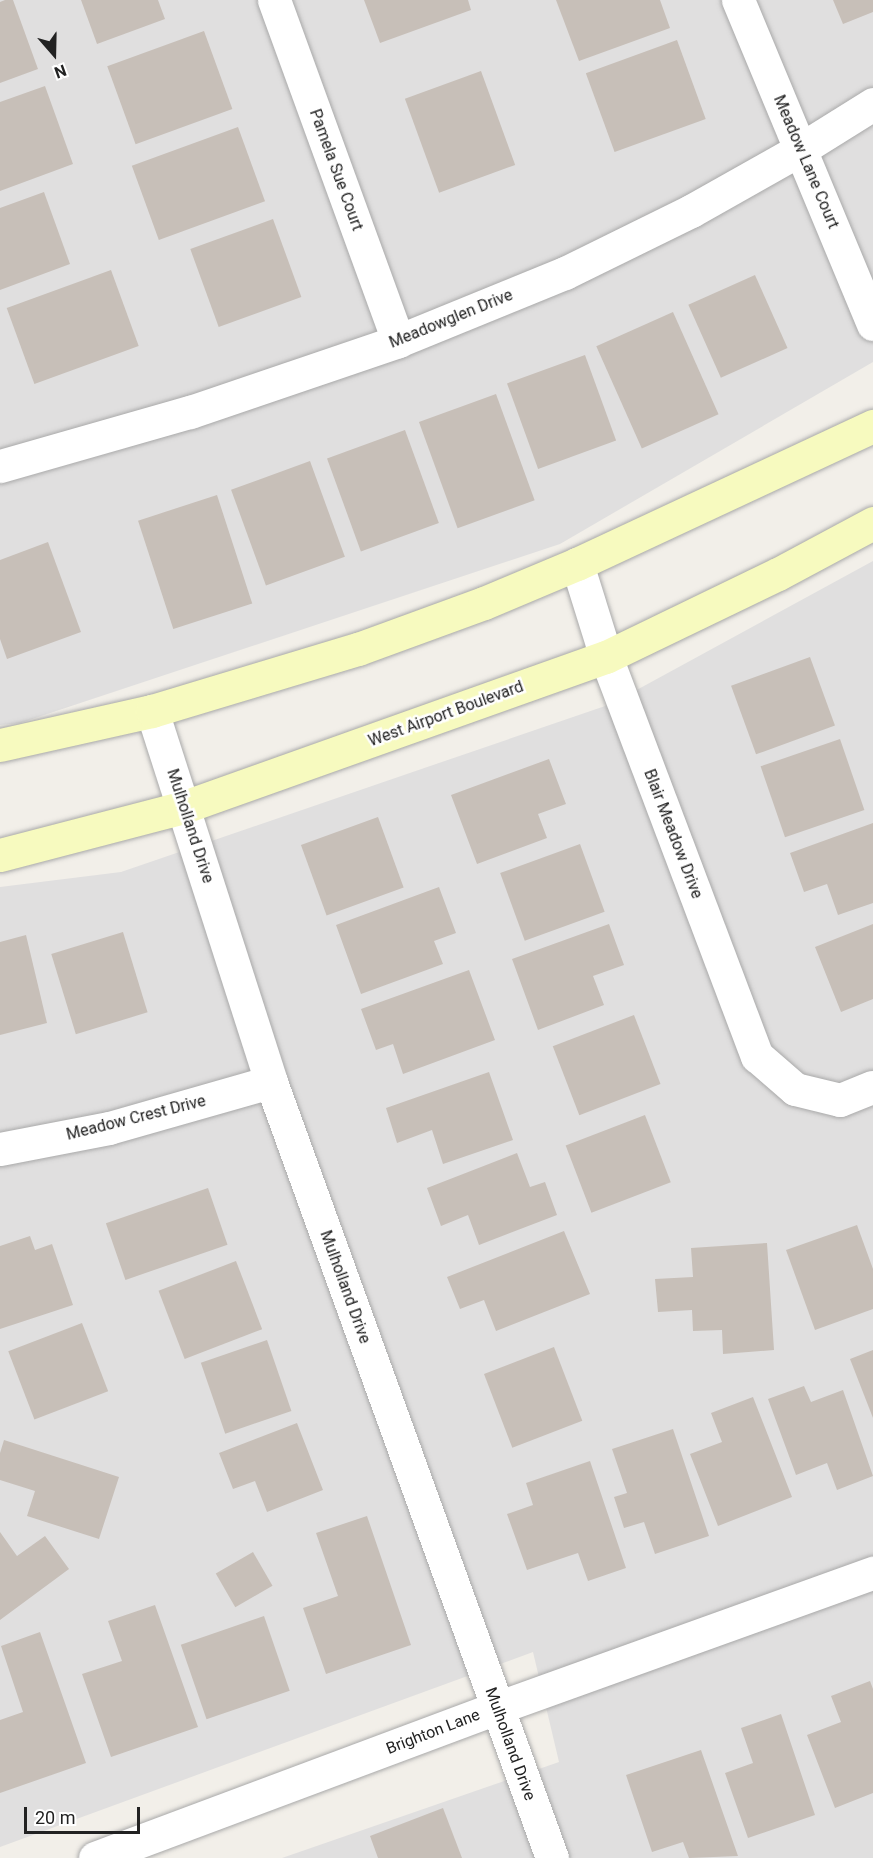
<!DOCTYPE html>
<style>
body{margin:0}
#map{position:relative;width:873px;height:1858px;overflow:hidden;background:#f2efe9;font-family:Roboto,sans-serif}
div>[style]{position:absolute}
.residential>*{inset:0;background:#e0dfdf}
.building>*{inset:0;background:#c7bfb8;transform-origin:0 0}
.roads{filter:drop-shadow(0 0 2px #a9a9a9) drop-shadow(0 0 2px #a9a9a9)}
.minor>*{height:33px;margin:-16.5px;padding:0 16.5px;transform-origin:16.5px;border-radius:16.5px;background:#fff}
.secondary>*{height:33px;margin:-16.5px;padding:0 16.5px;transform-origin:16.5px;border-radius:16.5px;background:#f7fabf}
span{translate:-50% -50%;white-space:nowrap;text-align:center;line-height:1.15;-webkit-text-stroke:5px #fff;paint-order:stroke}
.street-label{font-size:16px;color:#222}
.north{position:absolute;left:24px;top:24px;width:60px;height:60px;-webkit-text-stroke:4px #fff;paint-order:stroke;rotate:160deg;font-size:16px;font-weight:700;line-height:24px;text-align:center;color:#222}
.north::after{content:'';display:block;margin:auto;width:21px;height:27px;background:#222;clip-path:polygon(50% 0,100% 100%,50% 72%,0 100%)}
.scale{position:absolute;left:24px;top:1807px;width:116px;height:27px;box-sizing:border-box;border:3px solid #222;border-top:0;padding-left:8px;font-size:18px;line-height:21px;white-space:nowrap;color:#222;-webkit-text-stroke:4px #fff;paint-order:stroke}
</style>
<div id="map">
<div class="residential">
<div style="clip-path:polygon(0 0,873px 0,873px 362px,560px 544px,20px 723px,0 725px)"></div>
<div style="clip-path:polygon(873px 561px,873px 1858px,282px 1858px,559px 1762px,533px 1652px,0 1847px,0 887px,121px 872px,611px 704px)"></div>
</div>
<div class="building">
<div style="clip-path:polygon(5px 0,13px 0,38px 69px,0 83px,0 2px)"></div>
<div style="clip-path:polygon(81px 0,158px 0,165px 19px,97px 44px)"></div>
<div style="clip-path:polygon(364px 0,468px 0,471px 10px,380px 43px)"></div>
<div style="clip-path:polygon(556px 0,660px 0,670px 28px,579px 61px)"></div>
<div style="clip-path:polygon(833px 0,873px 0,873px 12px,843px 24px)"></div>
<div style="left:204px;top:31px;width:83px;height:103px;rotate:70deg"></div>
<div style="left:677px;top:40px;width:84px;height:97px;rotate:70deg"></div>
<div style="left:481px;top:71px;width:100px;height:81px;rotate:70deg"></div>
<div style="clip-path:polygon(45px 86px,73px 164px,0 191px,0 102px)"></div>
<div style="left:238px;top:127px;width:79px;height:113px;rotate:70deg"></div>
<div style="clip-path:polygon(44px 192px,70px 264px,0 290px,0 208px)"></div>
<div style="left:273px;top:219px;width:83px;height:88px;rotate:70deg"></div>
<div style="left:111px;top:270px;width:81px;height:111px;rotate:70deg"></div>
<div style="left:755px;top:275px;width:80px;height:73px;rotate:66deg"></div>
<div style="left:673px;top:312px;width:112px;height:84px;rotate:66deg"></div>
<div style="left:585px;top:355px;width:91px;height:83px;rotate:70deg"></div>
<div style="left:496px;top:394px;width:113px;height:82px;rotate:70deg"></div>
<div style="left:405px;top:430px;width:99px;height:83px;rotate:70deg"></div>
<div style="left:310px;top:461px;width:102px;height:84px;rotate:70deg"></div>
<div style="left:217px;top:495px;width:114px;height:83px;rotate:72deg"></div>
<div style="clip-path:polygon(48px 542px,81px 632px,7px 659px,0 639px,0 560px)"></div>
<div style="left:810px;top:657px;width:73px;height:84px;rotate:70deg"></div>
<div style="left:840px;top:739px;width:75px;height:84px;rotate:71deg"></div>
<div style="clip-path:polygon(549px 759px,566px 804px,538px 814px,547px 838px,477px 864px,451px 795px)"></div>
<div style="left:378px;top:817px;width:75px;height:82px;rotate:70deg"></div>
<div style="clip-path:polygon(873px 823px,873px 903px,838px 915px,827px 884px,804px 892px,790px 853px)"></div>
<div style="left:580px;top:844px;width:72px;height:85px;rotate:70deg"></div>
<div style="clip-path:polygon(439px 887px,456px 933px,434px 941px,443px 964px,361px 994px,336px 925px)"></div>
<div style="clip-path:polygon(609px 924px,624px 965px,593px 976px,604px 1005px,538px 1030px,512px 959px)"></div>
<div style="clip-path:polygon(873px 924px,873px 999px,841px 1012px,815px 947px)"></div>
<div style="left:123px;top:932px;width:84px;height:75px;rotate:73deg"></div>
<div style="clip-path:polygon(26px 935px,47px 1023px,0 1035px,0 942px)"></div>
<div style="clip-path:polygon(469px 970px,495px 1040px,403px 1074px,393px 1044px,376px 1050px,361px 1009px)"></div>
<div style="left:634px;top:1015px;width:74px;height:87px;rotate:69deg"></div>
<div style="clip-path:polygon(489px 1072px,513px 1140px,443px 1164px,432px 1130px,397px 1143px,386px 1108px)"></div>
<div style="left:645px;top:1115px;width:72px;height:85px;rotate:69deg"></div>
<div style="clip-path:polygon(517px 1153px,530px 1187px,545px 1182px,557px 1215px,479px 1245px,468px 1215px,441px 1226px,427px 1188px)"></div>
<div style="left:208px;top:1188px;width:60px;height:108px;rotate:71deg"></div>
<div style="clip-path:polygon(857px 1225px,873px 1269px,873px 1309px,815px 1330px,786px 1250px)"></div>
<div style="clip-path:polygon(564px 1231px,590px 1294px,496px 1331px,484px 1300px,460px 1309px,447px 1277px)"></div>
<div style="clip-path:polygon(30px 1236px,35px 1250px,52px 1244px,73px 1305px,0 1329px,0 1246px)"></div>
<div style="clip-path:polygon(767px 1243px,774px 1350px,723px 1354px,722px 1330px,693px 1331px,692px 1310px,658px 1312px,655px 1279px,693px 1277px,691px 1248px)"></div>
<div style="left:236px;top:1261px;width:73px;height:83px;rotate:69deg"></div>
<div style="left:82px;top:1323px;width:73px;height:79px;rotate:69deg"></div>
<div style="left:267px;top:1340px;width:75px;height:70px;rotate:71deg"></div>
<div style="left:554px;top:1347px;width:79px;height:75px;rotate:69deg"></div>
<div style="clip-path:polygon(873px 1350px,873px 1418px,850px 1359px)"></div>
<div style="clip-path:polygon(804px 1386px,811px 1402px,843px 1390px,873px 1476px,837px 1490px,827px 1463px,796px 1475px,768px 1399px)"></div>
<div style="clip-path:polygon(753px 1397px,792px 1497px,718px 1526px,690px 1454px,722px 1442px,711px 1413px)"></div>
<div style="clip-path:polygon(297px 1423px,323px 1490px,267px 1512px,255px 1481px,233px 1489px,219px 1453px)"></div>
<div style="clip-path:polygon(673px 1429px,709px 1536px,655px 1554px,644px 1522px,624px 1528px,614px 1497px,627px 1493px,612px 1449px)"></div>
<div style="clip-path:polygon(4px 1440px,119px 1477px,99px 1539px,27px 1516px,35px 1491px,0 1480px,0 1453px)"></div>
<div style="clip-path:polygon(590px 1461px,626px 1568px,588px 1581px,578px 1553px,527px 1570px,507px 1514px,533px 1505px,526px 1483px)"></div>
<div style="clip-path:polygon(367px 1516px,411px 1645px,326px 1674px,303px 1608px,338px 1596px,316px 1533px)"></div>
<div style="clip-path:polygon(0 1532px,17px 1556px,45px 1536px,69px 1569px,0 1620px)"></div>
<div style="left:253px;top:1552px;width:39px;height:43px;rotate:60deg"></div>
<div style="clip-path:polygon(155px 1605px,198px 1727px,111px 1757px,82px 1674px,122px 1661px,108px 1621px)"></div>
<div style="left:264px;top:1616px;width:79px;height:88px;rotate:71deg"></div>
<div style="clip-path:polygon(40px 1632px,86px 1763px,0 1793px,0 1720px,23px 1712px,1px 1646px)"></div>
<div style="clip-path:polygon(870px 1681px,873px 1689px,873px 1793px,835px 1808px,807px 1735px,841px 1722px,831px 1696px)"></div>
<div style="clip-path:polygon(781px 1714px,815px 1815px,748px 1838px,725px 1773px,753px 1763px,741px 1728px)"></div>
<div style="clip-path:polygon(701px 1750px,738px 1856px,689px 1858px,683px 1842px,652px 1852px,626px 1775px)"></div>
<div style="clip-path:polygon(443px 1808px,462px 1858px,378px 1858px,370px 1836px)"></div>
</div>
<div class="roads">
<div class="minor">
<div style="left:274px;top:0;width:363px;rotate:70deg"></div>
<div style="left:738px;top:0;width:351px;rotate:67.4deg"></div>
<div style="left:0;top:466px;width:198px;rotate:-15.9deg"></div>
<div style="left:190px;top:412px;width:220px;rotate:-18.8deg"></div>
<div style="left:398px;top:341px;width:180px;rotate:-22.2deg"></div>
<div style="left:565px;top:273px;width:140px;rotate:-26.2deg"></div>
<div style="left:691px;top:211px;width:126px;rotate:-29.4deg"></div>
<div style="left:801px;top:149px;width:85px;rotate:-32deg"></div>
<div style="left:577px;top:564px;width:97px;rotate:72.7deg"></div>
<div style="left:606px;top:657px;width:427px;rotate:69.3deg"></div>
<div style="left:757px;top:1056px;width:50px;rotate:41deg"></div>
<div style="left:795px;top:1089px;width:46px;rotate:13.7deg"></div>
<div style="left:840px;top:1100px;width:35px;rotate:-22deg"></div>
<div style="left:152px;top:711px;width:390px;rotate:72.2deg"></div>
<div style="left:271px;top:1082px;width:825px;rotate:70.09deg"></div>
<div style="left:0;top:1149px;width:111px;rotate:-10.9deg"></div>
<div style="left:109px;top:1128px;width:168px;rotate:-15.9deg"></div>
<div style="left:95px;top:1858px;width:429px;rotate:-20.5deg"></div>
<div style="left:497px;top:1708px;width:400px;rotate:-19.8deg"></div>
</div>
<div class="secondary">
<div style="left:0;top:745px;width:156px;rotate:-12.6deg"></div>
<div style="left:152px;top:711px;width:215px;rotate:-16.8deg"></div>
<div style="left:358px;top:649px;width:134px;rotate:-20.1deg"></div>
<div style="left:484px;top:603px;width:101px;rotate:-22.8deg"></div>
<div style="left:577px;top:564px;width:327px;rotate:-25deg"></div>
<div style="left:0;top:855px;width:190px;rotate:-14.6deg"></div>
<div style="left:184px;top:807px;width:448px;rotate:-19.6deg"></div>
<div style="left:606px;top:657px;width:191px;rotate:-25.8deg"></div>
<div style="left:778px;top:574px;width:108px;rotate:-28.2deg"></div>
</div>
</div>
<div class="street-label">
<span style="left:806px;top:162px;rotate:67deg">Meadow Lane Court</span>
<span style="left:336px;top:170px;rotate:70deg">Pamela Sue Court</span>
<span style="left:451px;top:319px;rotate:-22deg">Meadowglen Drive</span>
<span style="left:446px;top:714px;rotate:-20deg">West Airport Boulevard</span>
<span style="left:190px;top:826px;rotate:72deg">Mulholland Drive</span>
<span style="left:673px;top:834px;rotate:69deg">Blair Meadow Drive</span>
<span style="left:136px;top:1118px;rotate:-14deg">Meadow Crest Drive</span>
<span style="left:345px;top:1287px;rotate:70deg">Mulholland Drive</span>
<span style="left:433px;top:1732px;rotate:-21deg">Brighton Lane</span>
<span style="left:510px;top:1744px;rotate:70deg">Mulholland Drive</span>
</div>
<div class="north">N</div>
<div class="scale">20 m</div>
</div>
